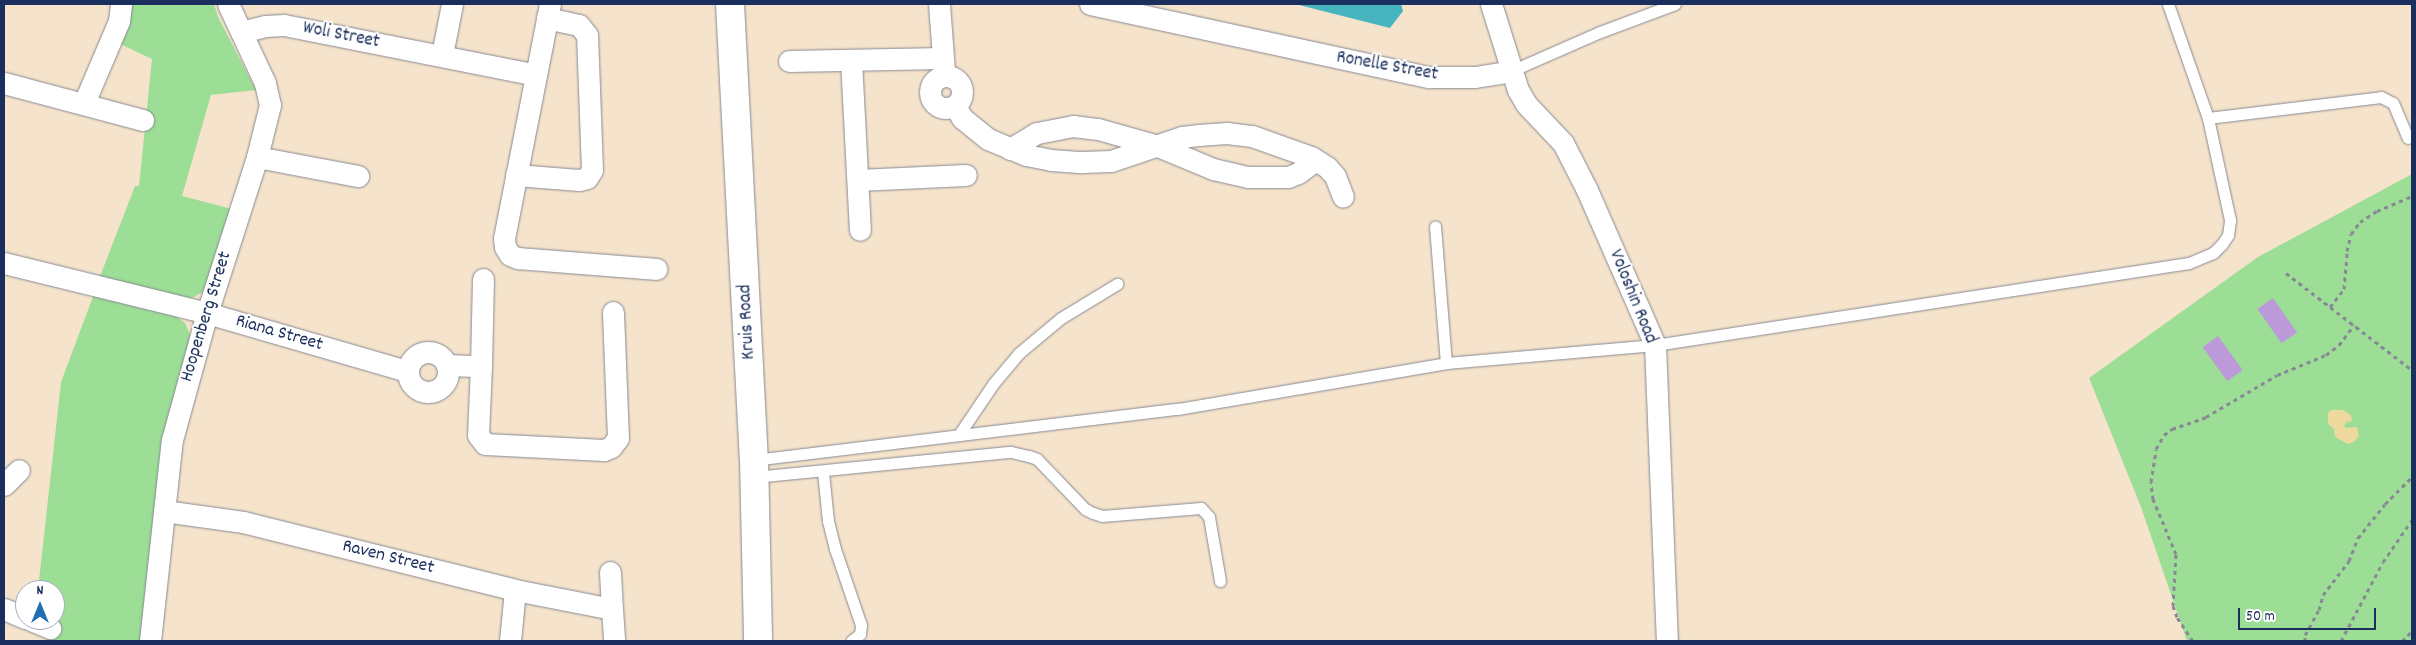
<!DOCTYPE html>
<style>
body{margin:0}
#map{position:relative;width:2416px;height:645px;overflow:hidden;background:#f5e3cb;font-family:Dekko,sans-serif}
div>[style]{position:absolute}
.green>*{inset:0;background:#9cde96}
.sand>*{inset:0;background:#eeda9e}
.water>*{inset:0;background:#46b5bf}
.building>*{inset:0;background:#bc9ada;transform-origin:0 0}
.path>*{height:3px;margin-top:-1.5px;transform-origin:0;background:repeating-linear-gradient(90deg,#888994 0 4px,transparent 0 8px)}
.roads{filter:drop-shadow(0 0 1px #888994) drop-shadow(0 0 1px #888994)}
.service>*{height:11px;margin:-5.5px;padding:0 5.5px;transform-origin:5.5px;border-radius:5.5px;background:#fff}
.minor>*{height:21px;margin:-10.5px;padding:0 10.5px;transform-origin:10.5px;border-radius:10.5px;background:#fff}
.minor>.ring{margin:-10.5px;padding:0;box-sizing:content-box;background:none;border:21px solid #fff;border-radius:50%}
.tertiary>*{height:28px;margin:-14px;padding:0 14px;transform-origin:14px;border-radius:14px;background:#fff}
span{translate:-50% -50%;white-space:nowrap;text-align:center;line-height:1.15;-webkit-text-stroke:4px #fff;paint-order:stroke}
.street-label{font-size:19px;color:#1b2f5e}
.frame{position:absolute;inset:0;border:5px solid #1b2f5e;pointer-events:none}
.north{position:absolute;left:15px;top:580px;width:50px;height:50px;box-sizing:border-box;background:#fff;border:1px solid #a4acbf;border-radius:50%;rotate:0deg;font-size:14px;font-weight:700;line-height:20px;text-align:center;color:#1b2f5e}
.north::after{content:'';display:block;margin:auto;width:18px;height:22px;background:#1f6fb2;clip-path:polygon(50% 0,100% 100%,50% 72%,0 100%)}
.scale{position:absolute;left:2238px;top:608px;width:138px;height:22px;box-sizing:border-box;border:2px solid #1b2f5e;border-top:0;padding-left:6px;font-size:15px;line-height:18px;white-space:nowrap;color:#1b2f5e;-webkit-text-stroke:4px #fff;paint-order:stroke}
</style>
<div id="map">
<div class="green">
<div style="clip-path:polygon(127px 4px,214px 4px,218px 17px,256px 90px,211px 95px,182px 196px,232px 209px,203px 292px,190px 299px,99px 279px,135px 186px,139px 186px,152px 59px,118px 43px)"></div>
<div style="clip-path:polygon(2412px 174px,2412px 641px,2187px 641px,2141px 507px,2089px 378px,2258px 257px)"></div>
<div style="clip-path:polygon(94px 294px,174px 315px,185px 323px,190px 335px,141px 641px,46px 641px,55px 620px,55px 590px,38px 590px,61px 382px)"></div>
</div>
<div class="sand">
<div style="clip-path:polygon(2331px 410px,2343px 410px,2351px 415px,2352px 421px,2346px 422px,2344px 426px,2346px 428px,2357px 427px,2359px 436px,2354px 442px,2348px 444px,2335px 437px,2334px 429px,2328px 424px,2328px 413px)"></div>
</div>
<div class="water">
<div style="clip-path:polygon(1295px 4px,1401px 4px,1403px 11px,1390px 28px)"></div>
</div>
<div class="building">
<div style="left:2273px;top:298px;width:42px;height:19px;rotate:55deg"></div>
<div style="left:2218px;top:336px;width:42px;height:19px;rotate:54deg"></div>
</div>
<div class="path">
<div style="left:2286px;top:273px;width:159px;rotate:37.6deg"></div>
<div style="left:2330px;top:307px;width:23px;rotate:-52deg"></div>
<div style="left:2344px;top:289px;width:38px;rotate:-85deg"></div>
<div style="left:2347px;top:251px;width:17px;rotate:-77deg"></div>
<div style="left:2351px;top:234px;width:15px;rotate:-53deg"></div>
<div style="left:2360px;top:222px;width:20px;rotate:-33deg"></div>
<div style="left:2377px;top:211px;width:38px;rotate:-23deg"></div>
<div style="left:2193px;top:641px;width:29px;rotate:-124deg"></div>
<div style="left:2177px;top:617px;width:12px;rotate:-110deg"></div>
<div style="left:2173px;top:606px;width:52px;rotate:-86.7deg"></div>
<div style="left:2176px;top:554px;width:60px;rotate:-112.7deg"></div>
<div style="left:2153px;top:499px;width:17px;rotate:-97deg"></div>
<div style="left:2151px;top:482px;width:33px;rotate:-81deg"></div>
<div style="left:2156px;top:449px;width:16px;rotate:-60deg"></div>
<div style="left:2164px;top:435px;width:10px;rotate:-37deg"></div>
<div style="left:2172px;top:429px;width:36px;rotate:-19deg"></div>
<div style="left:2206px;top:417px;width:82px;rotate:-30.6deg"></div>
<div style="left:2277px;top:375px;width:53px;rotate:-22.2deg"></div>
<div style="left:2326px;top:355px;width:16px;rotate:-38deg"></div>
<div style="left:2339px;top:345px;width:25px;rotate:-53deg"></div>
<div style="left:2305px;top:641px;width:6px;rotate:-90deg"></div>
<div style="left:2305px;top:635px;width:29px;rotate:-61deg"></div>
<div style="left:2319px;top:610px;width:16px;rotate:-75deg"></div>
<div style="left:2323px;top:595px;width:43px;rotate:-52.6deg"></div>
<div style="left:2349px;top:561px;width:25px;rotate:-69deg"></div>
<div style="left:2358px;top:538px;width:43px;rotate:-51.5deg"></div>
<div style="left:2385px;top:504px;width:38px;rotate:-45deg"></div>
<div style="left:2341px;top:641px;width:89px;rotate:-62deg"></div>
<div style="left:2383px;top:562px;width:51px;rotate:-55.4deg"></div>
<div style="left:2402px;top:641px;width:14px;rotate:-45deg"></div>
</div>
<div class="roads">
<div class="service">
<div style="left:2168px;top:4px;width:121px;rotate:70.7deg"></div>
<div style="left:2208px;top:118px;width:174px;rotate:-6.9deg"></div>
<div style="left:2381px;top:97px;width:13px;rotate:27deg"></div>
<div style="left:2393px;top:103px;width:38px;rotate:67deg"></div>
<div style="left:1511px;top:71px;width:97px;rotate:-23.7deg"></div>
<div style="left:1600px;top:32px;width:80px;rotate:-20.5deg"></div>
<div style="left:1446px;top:363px;width:210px;rotate:-4.9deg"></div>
<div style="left:1655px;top:345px;width:540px;rotate:-8.73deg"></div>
<div style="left:2189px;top:263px;width:26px;rotate:-23deg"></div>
<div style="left:2213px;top:253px;width:13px;rotate:-45deg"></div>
<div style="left:2222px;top:244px;width:11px;rotate:-56deg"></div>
<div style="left:2228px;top:235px;width:15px;rotate:-82deg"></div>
<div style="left:2230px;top:220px;width:104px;rotate:-102.2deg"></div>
<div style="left:960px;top:433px;width:59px;rotate:-56deg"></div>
<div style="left:993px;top:384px;width:40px;rotate:-50deg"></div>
<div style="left:1019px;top:353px;width:55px;rotate:-39.8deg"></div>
<div style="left:1061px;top:318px;width:66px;rotate:-31.3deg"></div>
<div style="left:754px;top:460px;width:427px;rotate:-6.9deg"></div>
<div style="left:1178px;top:409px;width:272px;rotate:-9.7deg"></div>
<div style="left:1446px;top:363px;width:137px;rotate:-94.6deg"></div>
<div style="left:823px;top:472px;width:49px;rotate:84.2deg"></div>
<div style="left:828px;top:521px;width:29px;rotate:76deg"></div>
<div style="left:835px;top:549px;width:80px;rotate:71.1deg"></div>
<div style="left:861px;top:625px;width:9px;rotate:96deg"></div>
<div style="left:860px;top:634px;width:11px;rotate:142deg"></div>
<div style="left:754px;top:477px;width:258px;rotate:-5.6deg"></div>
<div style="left:1011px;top:452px;width:18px;rotate:13deg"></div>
<div style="left:1029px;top:456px;width:9px;rotate:21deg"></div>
<div style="left:1037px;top:459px;width:69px;rotate:46.2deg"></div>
<div style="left:1085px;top:509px;width:9px;rotate:27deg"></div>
<div style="left:1093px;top:513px;width:9px;rotate:18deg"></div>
<div style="left:1102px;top:516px;width:99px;rotate:-4.6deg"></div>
<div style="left:1201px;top:508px;width:12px;rotate:48deg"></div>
<div style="left:1209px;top:517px;width:65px;rotate:80.2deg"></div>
</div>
<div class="minor">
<div style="left:550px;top:4px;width:238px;rotate:101.1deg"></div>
<div style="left:504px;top:238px;width:9px;rotate:84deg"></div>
<div style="left:505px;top:247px;width:9px;rotate:58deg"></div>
<div style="left:510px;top:255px;width:9px;rotate:21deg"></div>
<div style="left:518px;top:258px;width:139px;rotate:4.5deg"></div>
<div style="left:939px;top:4px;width:67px;rotate:85.7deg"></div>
<div style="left:1090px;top:4px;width:347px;rotate:12.2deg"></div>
<div style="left:1429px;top:77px;width:46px"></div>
<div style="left:1475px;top:77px;width:36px;rotate:-9deg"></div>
<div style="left:1491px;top:4px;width:90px;rotate:72.6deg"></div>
<div style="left:1518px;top:90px;width:16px;rotate:60deg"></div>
<div style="left:1526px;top:104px;width:54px;rotate:46.5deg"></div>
<div style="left:1563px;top:143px;width:53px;rotate:62.9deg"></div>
<div style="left:1587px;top:190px;width:169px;rotate:66.3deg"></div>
<div style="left:1655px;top:345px;width:296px;rotate:87.7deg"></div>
<div style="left:241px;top:32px;width:25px;rotate:-14deg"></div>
<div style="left:265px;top:26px;width:19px;rotate:-3deg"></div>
<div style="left:284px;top:25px;width:257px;rotate:11.2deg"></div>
<div style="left:442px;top:55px;width:52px;rotate:-78.9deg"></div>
<div style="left:851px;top:60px;width:170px;rotate:87deg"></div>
<div style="left:789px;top:61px;width:154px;rotate:-1.1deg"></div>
<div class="ring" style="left:930px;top:76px;width:11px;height:11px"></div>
<div style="left:4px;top:83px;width:144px;rotate:14.9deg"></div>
<div style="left:84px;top:103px;width:89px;rotate:-66.9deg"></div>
<div style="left:119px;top:21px;width:17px;rotate:-83deg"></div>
<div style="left:955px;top:106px;width:14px;rotate:60deg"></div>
<div style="left:962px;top:118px;width:33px;rotate:39deg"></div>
<div style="left:988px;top:139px;width:41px;rotate:22.8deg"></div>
<div style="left:1026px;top:155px;width:25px;rotate:11deg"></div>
<div style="left:1051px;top:160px;width:31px;rotate:4deg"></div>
<div style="left:1082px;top:162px;width:29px;rotate:-2deg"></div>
<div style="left:1111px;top:161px;width:75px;rotate:-18.7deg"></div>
<div style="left:1182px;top:137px;width:16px;rotate:-7deg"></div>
<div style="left:1198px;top:135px;width:29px;rotate:-4deg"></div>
<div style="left:1227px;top:133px;width:25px;rotate:7deg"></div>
<div style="left:1252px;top:136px;width:63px;rotate:19.6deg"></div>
<div style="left:1311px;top:157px;width:19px;rotate:32deg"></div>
<div style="left:1327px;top:167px;width:12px;rotate:48deg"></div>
<div style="left:1335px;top:176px;width:22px;rotate:69deg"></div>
<div style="left:1010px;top:149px;width:31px;rotate:-31deg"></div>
<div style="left:1037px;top:133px;width:37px;rotate:-11deg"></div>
<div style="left:1073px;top:126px;width:25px;rotate:7deg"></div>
<div style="left:1098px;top:129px;width:62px;rotate:15.8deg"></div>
<div style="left:1158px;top:146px;width:60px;rotate:22.7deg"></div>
<div style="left:1213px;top:169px;width:35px;rotate:13deg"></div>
<div style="left:1247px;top:177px;width:41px"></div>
<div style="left:1288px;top:177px;width:11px;rotate:-22deg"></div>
<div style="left:1298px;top:173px;width:22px;rotate:-36deg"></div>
<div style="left:257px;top:157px;width:103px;rotate:10.7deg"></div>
<div style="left:516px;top:175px;width:63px;rotate:4.5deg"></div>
<div style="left:579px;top:180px;width:8px;rotate:-14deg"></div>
<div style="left:587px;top:178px;width:9px;rotate:-58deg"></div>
<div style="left:592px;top:170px;width:135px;rotate:-92.1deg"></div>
<div style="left:587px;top:35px;width:13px;rotate:-129deg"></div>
<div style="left:579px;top:25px;width:33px;rotate:-168deg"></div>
<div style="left:858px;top:180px;width:108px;rotate:-2.7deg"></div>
<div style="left:4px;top:263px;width:209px;rotate:13.8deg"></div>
<div style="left:207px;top:313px;width:208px;rotate:16.2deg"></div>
<div class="ring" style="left:408px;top:352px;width:19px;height:19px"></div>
<div style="left:447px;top:365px;width:34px;rotate:2deg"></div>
<div style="left:481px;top:366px;width:87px;rotate:-88.7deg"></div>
<div style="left:481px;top:366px;width:69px;rotate:92.5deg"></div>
<div style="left:478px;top:435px;width:11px;rotate:52deg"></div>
<div style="left:485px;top:444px;width:119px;rotate:2.9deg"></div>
<div style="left:604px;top:450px;width:8px;rotate:-23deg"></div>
<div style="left:611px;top:447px;width:11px;rotate:-52deg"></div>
<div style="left:618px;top:438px;width:126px;rotate:-92.3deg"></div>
<div style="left:4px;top:485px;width:21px;rotate:-45deg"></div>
<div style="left:164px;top:511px;width:80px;rotate:7.9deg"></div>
<div style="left:243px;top:522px;width:280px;rotate:14deg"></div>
<div style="left:515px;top:590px;width:99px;rotate:11.1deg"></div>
<div style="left:612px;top:609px;width:32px;rotate:86deg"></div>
<div style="left:610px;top:572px;width:37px;rotate:87deg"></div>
<div style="left:4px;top:609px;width:23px;rotate:23deg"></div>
<div style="left:31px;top:620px;width:21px;rotate:23deg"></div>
<div style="left:150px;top:641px;width:202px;rotate:-83.8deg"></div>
<div style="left:172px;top:440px;width:132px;rotate:-74.6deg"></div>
<div style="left:207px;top:313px;width:164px;rotate:-72.2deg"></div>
<div style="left:257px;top:157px;width:54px;rotate:-76deg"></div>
<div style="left:270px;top:105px;width:23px;rotate:-103deg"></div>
<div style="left:265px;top:83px;width:87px;rotate:-115.1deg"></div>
<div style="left:510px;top:641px;width:51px;rotate:-84.4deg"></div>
</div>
<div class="tertiary">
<div style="left:730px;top:4px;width:457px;rotate:87deg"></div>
<div style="left:754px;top:460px;width:181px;rotate:88.7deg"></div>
</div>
</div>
<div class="street-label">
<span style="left:341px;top:36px;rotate:11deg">Woli Street</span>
<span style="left:1387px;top:67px;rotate:10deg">Ronelle Street</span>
<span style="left:1632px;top:297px;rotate:68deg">Voloshin Road</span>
<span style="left:207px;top:317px;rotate:-73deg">Hoopenberg Street</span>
<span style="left:748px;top:322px;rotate:-93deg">Kruis Road</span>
<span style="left:279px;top:334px;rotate:16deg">Riana Street</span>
<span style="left:388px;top:558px;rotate:14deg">Raven Street</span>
</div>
<div class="frame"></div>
<div class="north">N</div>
<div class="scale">50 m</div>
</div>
